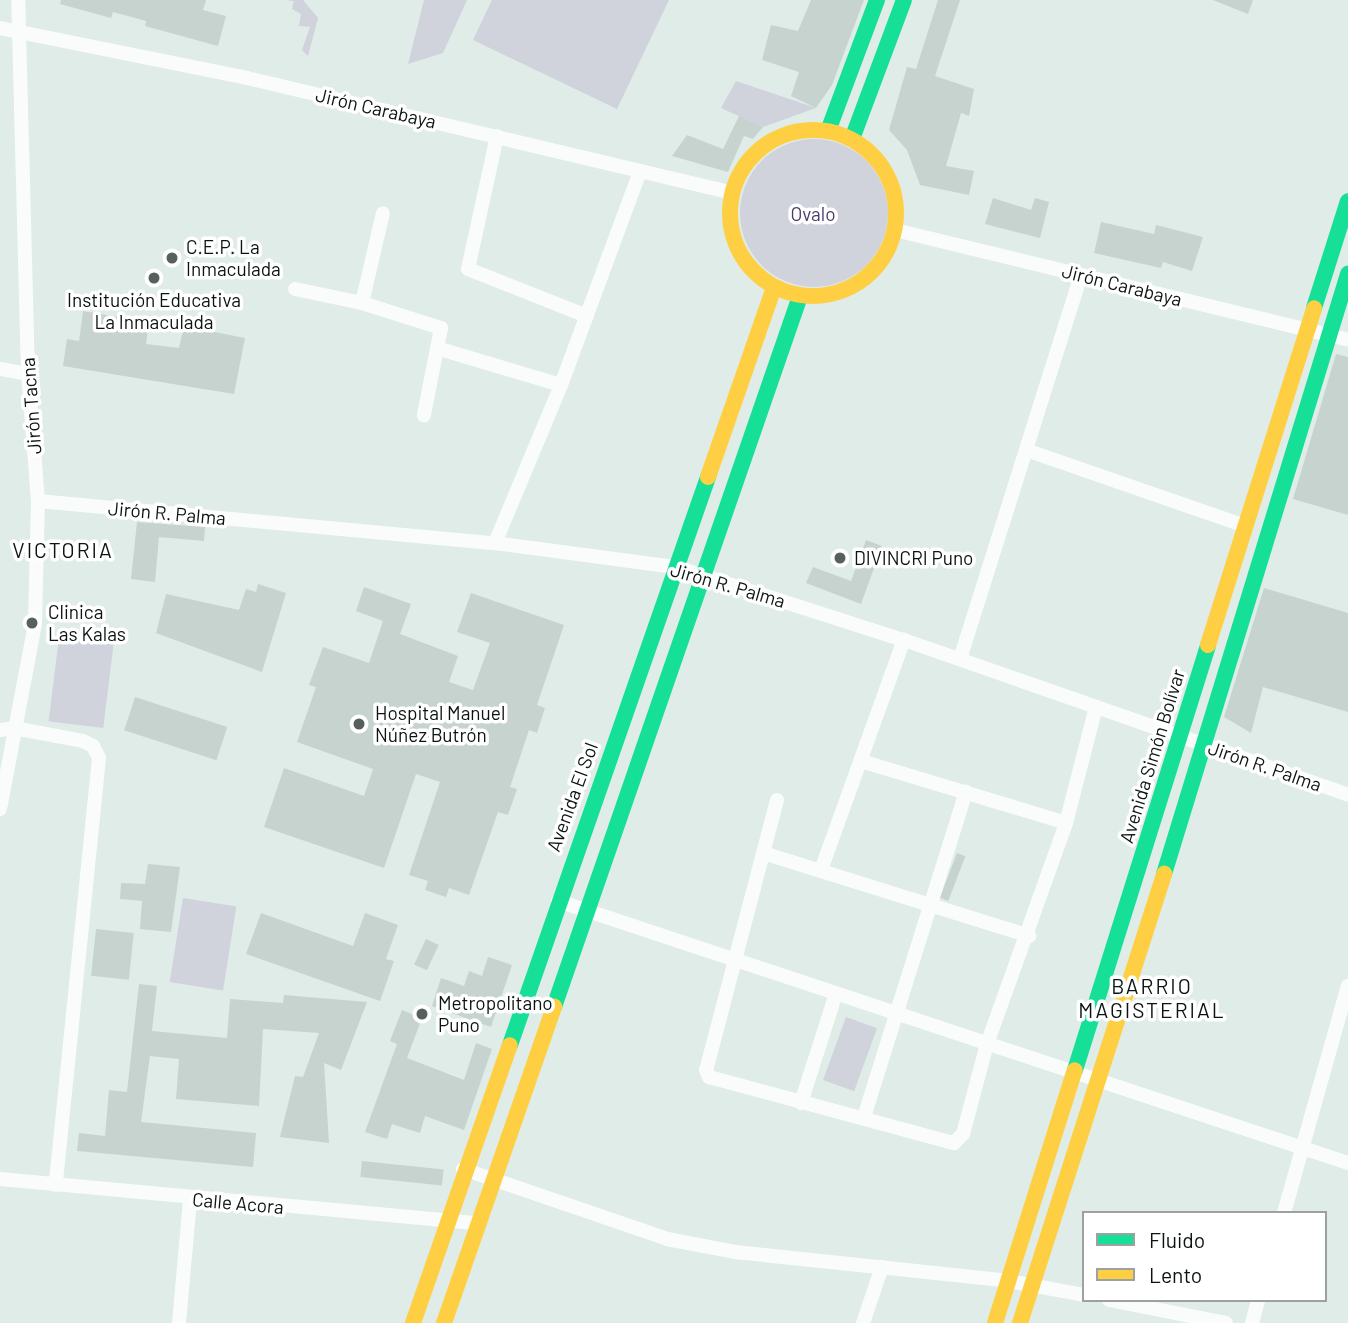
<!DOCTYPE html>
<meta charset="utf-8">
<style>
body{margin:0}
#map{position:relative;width:1348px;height:1323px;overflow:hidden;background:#e0ece8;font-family:Barlow,sans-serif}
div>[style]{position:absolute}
.green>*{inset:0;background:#d0d2dc;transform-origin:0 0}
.round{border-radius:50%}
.building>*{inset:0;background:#c6d3ce;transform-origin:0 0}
.street>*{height:14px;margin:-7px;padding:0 7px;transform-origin:7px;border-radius:7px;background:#fafcfc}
.fast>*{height:16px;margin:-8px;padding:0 8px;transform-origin:8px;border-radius:8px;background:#16e098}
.slow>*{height:16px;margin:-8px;padding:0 8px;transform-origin:8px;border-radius:8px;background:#ffcf43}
.slow>.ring{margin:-8px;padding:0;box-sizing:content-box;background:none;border:16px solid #ffcf43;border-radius:50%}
.dots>*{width:19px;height:19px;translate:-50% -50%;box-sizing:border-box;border:4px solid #fff;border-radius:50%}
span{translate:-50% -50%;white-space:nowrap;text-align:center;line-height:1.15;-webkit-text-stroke:7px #fff;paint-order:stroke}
.street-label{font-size:19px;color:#0b1411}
.park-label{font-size:19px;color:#4c3c6a}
.poi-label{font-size:19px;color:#0b1411}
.left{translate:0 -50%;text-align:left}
.neighbourhood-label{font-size:21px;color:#0b1411;letter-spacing:2px}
.legend{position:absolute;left:1082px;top:1211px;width:245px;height:91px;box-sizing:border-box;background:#fff;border:2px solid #9da1a0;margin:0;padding:9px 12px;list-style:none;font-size:21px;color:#0b1411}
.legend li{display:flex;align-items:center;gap:14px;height:35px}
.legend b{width:35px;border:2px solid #9da1a0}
</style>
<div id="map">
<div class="green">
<div style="clip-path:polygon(285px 0,303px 0,318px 18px,308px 56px,302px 50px,310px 27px,299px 26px,301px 14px,292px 9px,294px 1px)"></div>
<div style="clip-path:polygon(424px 0,467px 0,443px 53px,408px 64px)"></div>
<div style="clip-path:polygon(492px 0,669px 0,617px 109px,473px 40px)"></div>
<div style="clip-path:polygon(736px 81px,816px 108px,763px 127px,721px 108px)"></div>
<div class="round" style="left:740px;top:139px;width:148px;height:148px"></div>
<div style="left:60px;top:629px;width:55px;height:93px;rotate:7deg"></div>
<div style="left:183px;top:898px;width:54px;height:85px;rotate:9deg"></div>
<div style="left:846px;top:1017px;width:33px;height:67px;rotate:20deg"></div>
</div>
<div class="building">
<div style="clip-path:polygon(61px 0,206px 0,203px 10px,226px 16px,218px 46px,145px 26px,146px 21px,113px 12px,111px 18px,60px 4px)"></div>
<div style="clip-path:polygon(811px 0,864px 0,832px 85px,816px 108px,791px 96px,799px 72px,762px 60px,771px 25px,798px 31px)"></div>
<div style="clip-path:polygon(938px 0,960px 0,935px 76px,974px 89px,969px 116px,961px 113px,946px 166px,974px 171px,969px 195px,920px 185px,907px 150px,889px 130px,907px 67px,916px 69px)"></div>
<div style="clip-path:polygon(1213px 0,1253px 0,1248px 14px)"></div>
<div style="clip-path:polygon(739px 116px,763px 127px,753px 139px,744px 136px,728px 172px,672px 156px,687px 135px,723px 149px)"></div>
<div style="clip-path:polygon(993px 198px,1031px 210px,1035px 198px,1049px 202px,1040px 238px,985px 224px)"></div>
<div style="clip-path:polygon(1101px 222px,1154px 234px,1156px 225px,1203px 237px,1192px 271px,1163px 262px,1161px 268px,1094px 253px)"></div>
<div style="clip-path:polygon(83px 311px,149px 322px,146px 344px,179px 348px,184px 326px,245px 338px,234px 394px,63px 366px,67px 339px,79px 341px)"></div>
<div style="clip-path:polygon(1336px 354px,1348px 357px,1348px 515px,1293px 499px)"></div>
<div style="clip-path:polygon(137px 522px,205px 527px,204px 541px,159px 537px,155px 582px,131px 579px)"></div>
<div style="clip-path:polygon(866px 540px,882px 546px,861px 604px,806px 583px,813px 567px,851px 581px)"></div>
<div style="clip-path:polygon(258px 584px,286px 593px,262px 672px,156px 633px,166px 594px,239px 610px,246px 589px,256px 592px)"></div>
<div style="clip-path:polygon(364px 587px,411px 604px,400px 634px,458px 656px,449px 682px,473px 690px,490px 643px,457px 632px,471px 593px,564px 625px,537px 705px,545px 708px,537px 733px,529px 730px,510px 787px,517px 789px,508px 815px,498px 812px,469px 895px,449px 888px,446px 897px,425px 890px,428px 881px,409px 875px,440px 782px,416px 774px,384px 868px,264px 827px,284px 768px,364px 796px,373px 769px,297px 742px,316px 687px,309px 685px,323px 647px,369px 663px,383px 621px,356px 611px)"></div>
<div style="clip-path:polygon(1264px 588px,1348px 613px,1348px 712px,1263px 687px,1251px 733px,1224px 717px)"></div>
<div style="left:135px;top:697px;width:97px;height:35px;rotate:18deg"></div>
<div style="left:957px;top:853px;width:9px;height:48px;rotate:21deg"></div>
<div style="clip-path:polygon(148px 864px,180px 867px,171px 932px,140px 929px,142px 901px,120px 899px,121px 883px,145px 884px)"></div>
<div style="clip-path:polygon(261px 913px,353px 946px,365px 913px,398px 925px,386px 959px,394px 961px,380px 1001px,246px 954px)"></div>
<div style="left:96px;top:929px;width:38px;height:47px;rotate:6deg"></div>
<div style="left:426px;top:939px;width:14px;height:28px;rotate:25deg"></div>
<div style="clip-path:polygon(488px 957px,512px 965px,491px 1027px,432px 1006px,441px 978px,464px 986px,469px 971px,482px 976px)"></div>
<div style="clip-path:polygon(139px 984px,157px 986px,152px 1031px,227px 1038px,230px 999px,283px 1003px,284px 995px,367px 1002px,341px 1070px,324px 1063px,329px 1143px,280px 1137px,295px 1076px,303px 1077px,319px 1033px,263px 1029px,259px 1106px,176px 1099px,179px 1059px,150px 1056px,141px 1122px,256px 1133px,253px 1167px,77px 1151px,79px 1133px,105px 1136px,109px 1090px,127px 1092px)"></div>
<div style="clip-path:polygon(402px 1010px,422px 1018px,407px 1058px,464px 1080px,476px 1043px,492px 1049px,464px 1130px,425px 1116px,420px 1133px,392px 1124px,387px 1139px,365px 1132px,397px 1044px,390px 1041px)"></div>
<div style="left:362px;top:1161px;width:82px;height:16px;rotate:6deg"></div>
</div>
<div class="street">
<div style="left:0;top:28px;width:252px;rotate:11.4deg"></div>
<div style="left:247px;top:78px;width:498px;rotate:13.3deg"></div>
<div style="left:497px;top:136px;width:136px;rotate:102.3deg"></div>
<div style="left:468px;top:269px;width:128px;rotate:21.6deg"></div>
<div style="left:895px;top:230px;width:466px;rotate:13.6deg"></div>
<div style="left:295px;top:289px;width:68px;rotate:11.8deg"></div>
<div style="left:362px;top:303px;width:83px;rotate:17.6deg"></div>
<div style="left:441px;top:328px;width:89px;rotate:101.1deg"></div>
<div style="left:362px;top:303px;width:92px;rotate:-76.9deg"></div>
<div style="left:440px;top:349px;width:126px;rotate:16.6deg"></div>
<div style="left:0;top:369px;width:28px;rotate:10deg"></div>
<div style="left:1026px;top:450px;width:233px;rotate:19.1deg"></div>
<div style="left:38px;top:501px;width:459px;rotate:5.3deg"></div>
<div style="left:495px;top:543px;width:183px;rotate:7.6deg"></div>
<div style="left:676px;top:567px;width:239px;rotate:17.8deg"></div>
<div style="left:904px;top:640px;width:470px;rotate:19.2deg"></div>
<div style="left:495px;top:543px;width:171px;rotate:-67.3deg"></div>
<div style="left:561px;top:385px;width:227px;rotate:-69.7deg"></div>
<div style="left:960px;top:659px;width:403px;rotate:-72.5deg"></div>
<div style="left:0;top:730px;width:14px;rotate:-8deg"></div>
<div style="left:14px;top:728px;width:70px;rotate:10.7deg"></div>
<div style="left:83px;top:741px;width:11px;rotate:27deg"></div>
<div style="left:93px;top:746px;width:13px;rotate:63deg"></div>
<div style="left:99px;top:758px;width:429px;rotate:95.8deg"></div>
<div style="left:861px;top:761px;width:214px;rotate:16.8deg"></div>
<div style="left:777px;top:800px;width:279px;rotate:104.7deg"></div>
<div style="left:706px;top:1070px;width:8px;rotate:67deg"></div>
<div style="left:709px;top:1077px;width:254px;rotate:15.1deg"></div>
<div style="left:954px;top:1143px;width:13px;rotate:-45deg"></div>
<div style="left:963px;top:1134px;width:93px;rotate:-75.1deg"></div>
<div style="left:987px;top:1044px;width:235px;rotate:-70.3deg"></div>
<div style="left:1066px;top:823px;width:120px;rotate:-75.5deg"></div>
<div style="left:0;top:809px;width:188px;rotate:-79.3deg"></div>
<div style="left:35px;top:624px;width:123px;rotate:-88.6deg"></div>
<div style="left:38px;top:501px;width:127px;rotate:-94.5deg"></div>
<div style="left:28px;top:374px;width:374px;rotate:-91.5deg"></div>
<div style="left:763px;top:853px;width:279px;rotate:17.3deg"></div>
<div style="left:821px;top:870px;width:245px;rotate:-70.2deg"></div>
<div style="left:558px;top:901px;width:832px;rotate:18.35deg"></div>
<div style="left:801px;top:1103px;width:115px;rotate:-72.3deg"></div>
<div style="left:864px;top:1117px;width:341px;rotate:-72.6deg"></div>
<div style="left:463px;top:1169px;width:216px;rotate:18.9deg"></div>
<div style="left:667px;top:1239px;width:69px;rotate:10.8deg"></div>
<div style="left:735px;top:1252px;width:276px;rotate:6deg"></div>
<div style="left:1009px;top:1281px;width:76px;rotate:10.6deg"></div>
<div style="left:0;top:1179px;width:479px;rotate:5.3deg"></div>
<div style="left:1284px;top:1213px;width:236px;rotate:-74.3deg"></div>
<div style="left:1109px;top:1300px;width:119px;rotate:11.1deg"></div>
<div style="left:179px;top:1323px;width:124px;rotate:-84.9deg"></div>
<div style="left:863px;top:1323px;width:59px;rotate:-71.3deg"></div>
<div style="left:1252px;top:1323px;width:24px;rotate:-75deg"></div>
</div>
<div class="fast">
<div style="left:828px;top:131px;width:140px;rotate:-69.5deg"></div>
<div style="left:852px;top:139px;width:148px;rotate:-69.5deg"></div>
<div style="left:1314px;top:308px;width:112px;rotate:-72.4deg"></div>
<div style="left:1164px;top:874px;width:628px;rotate:-72.95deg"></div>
<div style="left:554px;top:1007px;width:752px;rotate:-70.91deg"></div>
<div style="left:510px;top:1045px;width:602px;rotate:-70.78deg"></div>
<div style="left:1075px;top:1070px;width:445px;rotate:-72.6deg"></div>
</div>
<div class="slow">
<div class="ring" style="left:730px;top:130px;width:150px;height:150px"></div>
<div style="left:708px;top:477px;width:201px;rotate:-70.8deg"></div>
<div style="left:1208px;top:645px;width:353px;rotate:-72.5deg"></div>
<div style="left:413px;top:1323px;width:294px;rotate:-70.8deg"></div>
<div style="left:444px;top:1323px;width:335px;rotate:-70.8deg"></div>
<div style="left:995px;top:1323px;width:265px;rotate:-72.5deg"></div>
<div style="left:1020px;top:1323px;width:472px;rotate:-72.2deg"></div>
</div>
<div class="dots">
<div style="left:172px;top:258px;background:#56605c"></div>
<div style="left:154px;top:278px;background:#56605c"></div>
<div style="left:840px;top:558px;background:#56605c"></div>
<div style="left:32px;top:623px;background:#56605c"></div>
<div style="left:359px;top:724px;background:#56605c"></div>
<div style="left:422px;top:1014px;background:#56605c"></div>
</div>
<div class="street-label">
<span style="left:376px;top:108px;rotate:13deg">Jirón Carabaya</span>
<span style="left:1122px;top:285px;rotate:14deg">Jirón Carabaya</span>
<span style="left:31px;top:406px;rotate:-94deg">Jirón Tacna</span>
<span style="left:167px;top:513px;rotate:5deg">Jirón R. Palma</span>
<span style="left:728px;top:585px;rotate:16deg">Jirón R. Palma</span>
<span style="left:1152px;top:756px;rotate:-73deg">Avenida Simón Bolívar</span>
<span style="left:1265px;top:766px;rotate:19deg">Jirón R. Palma</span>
<span style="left:572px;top:797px;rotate:-70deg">Avenida El Sol</span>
<span style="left:238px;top:1203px;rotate:5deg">Calle Acora</span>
</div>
<div class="park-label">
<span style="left:813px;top:214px">Ovalo</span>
</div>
<div class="poi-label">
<span class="left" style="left:186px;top:258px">C.E.P. La<br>Inmaculada</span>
<span style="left:154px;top:311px">Institución Educativa<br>La Inmaculada</span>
<span class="left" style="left:854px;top:558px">DIVINCRI Puno</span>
<span class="left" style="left:48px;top:623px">Clinica<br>Las Kalas</span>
<span class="left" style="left:375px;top:724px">Hospital Manuel<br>Núñez Butrón</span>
<span class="left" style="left:438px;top:1014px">Metropolitano<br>Puno</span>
</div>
<div class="neighbourhood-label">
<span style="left:63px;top:550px">VICTORIA</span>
<span style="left:1152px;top:998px">BARRIO<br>MAGISTERIAL</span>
</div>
<ul class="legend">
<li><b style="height:9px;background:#16e098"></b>Fluido</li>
<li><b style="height:9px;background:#ffcf43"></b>Lento</li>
</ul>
</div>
